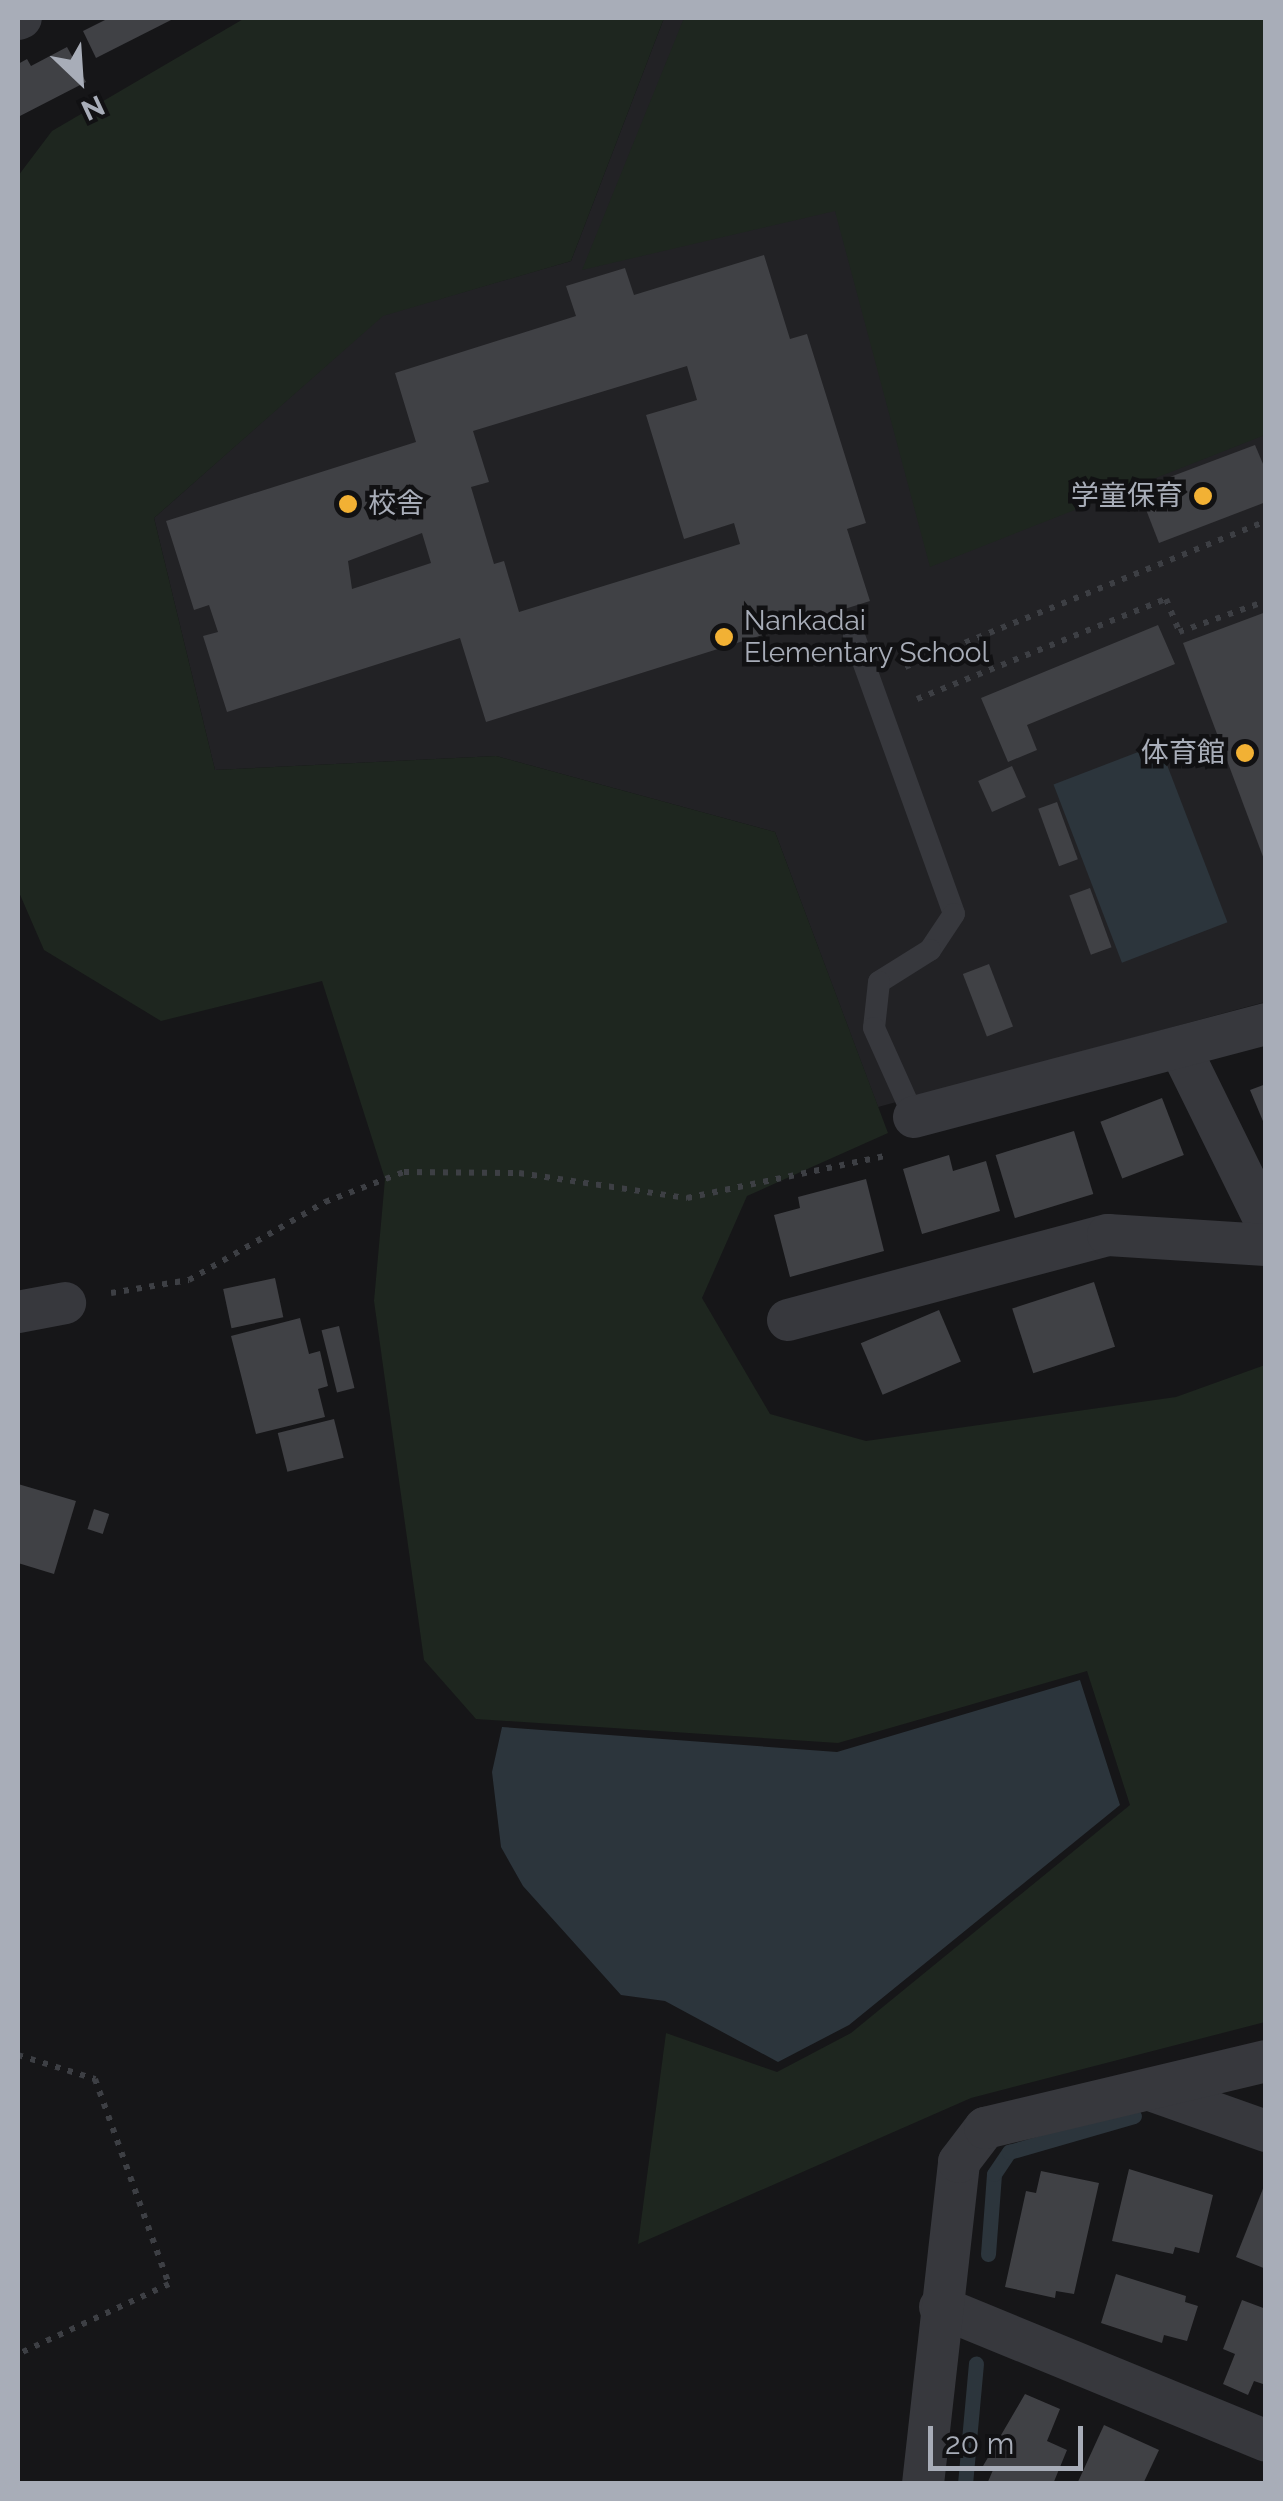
<!DOCTYPE html>
<meta charset="utf-8">
<style>
body{margin:0}
#map{position:relative;width:1283px;height:2501px;overflow:hidden;background:#161618;font-family:Raleway,"Noto Sans JP",sans-serif}
div>[style]{position:absolute}
.built>*{inset:0;background:#222225}
.green>*{inset:0;background:#1e261f}
.water>*{inset:0;background:#2c353c;transform-origin:0 0}
.stream>*{height:15px;margin:-7.5px;padding:0 7.5px;transform-origin:7.5px;border-radius:7.5px;background:#2c353c}
.building>*{inset:0;background:#404145;transform-origin:0 0}
.path>*{height:6px;margin-top:-3px;transform-origin:0;background:repeating-linear-gradient(90deg,#3d3f44 0 5px,transparent 0 13px)}
.lane>*{height:22px;margin:-11px;padding:0 11px;transform-origin:11px;border-radius:11px;background:#37383d}
.street>*{height:42px;margin:-21px;padding:0 21px;transform-origin:21px;border-radius:21px;background:#37383d}
.dots>*{width:28px;height:28px;translate:-50% -50%;box-sizing:border-box;border:5px solid #111113;border-radius:50%}
span{translate:-50% -50%;white-space:nowrap;text-align:center;line-height:1.15;-webkit-text-stroke:9px #111113;paint-order:stroke}
.poi-label{font-size:28px;color:#a8adb8}
.right{translate:-100% -50%;text-align:right}
.left{translate:0 -50%;text-align:left}
.frame{position:absolute;inset:0;border:20px solid #a8adb8;pointer-events:none}
.north{position:absolute;left:30px;top:30px;width:100px;height:100px;-webkit-text-stroke:8px #111113;paint-order:stroke;rotate:155deg;font-size:28px;font-weight:700;line-height:40px;text-align:center;color:#a8adb8}
.north::after{content:'';display:block;margin:auto;width:35px;height:45px;background:#a8adb8;clip-path:polygon(50% 0,100% 100%,50% 72%,0 100%)}
.scale{position:absolute;left:928px;top:2426px;width:155px;height:45px;box-sizing:border-box;border:5px solid #a8adb8;border-top:0;padding-left:12px;font-size:30px;line-height:35px;white-space:nowrap;color:#a8adb8;-webkit-text-stroke:8px #111113;paint-order:stroke}
</style>
<div id="map">
<div class="built">
<div style="clip-path:polygon(664px 18px,1265px 18px,1265px 1002px,878px 1107px,775px 832px,496px 756px,215px 770px,154px 518px,383px 315px,571px 261px)"></div>
</div>
<div class="green">
<div style="clip-path:polygon(245px 18px,664px 18px,571px 261px,383px 316px,154px 518px,215px 770px,496px 756px,775px 832px,888px 1133px,747px 1196px,702px 1298px,770px 1414px,866px 1441px,1176px 1397px,1265px 1365px,1265px 2022px,971px 2098px,638px 2244px,666px 2033px,777px 2072px,851px 2033px,1130px 1805px,1087px 1671px,838px 1743px,476px 1719px,424px 1660px,374px 1301px,385px 1179px,322px 981px,161px 1021px,44px 950px,18px 890px,18px 176px,52px 131px)"></div>
<div style="clip-path:polygon(684px 18px,1265px 18px,1265px 435px,930px 567px,835px 211px,582px 270px)"></div>
</div>
<div class="water">
<div style="left:1159px;top:744px;width:191px;height:113px;rotate:69deg"></div>
<div style="clip-path:polygon(1080px 1680px,1120px 1805px,849px 2025px,778px 2062px,665px 2001px,621px 1995px,523px 1886px,501px 1847px,492px 1772px,502px 1727px,837px 1752px)"></div>
</div>
<div class="stream">
<div style="left:988px;top:2254px;width:80px;rotate:-85.7deg"></div>
<div style="left:994px;top:2174px;width:27px;rotate:-56deg"></div>
<div style="left:1009px;top:2152px;width:130px;rotate:-16.1deg"></div>
<div style="left:965px;top:2484px;width:121px;rotate:-84.8deg"></div>
</div>
<div class="building">
<div style="clip-path:polygon(109px 18px,175px 18px,96px 58px,83px 31px)"></div>
<div style="clip-path:polygon(67px 47px,86px 82px,18px 117px,18px 64px,27px 59px,31px 66px)"></div>
<div style="clip-path:polygon(evenodd,764px 255px,790px 339px,807px 334px,866px 523px,847px 529px,870px 601px,486px 722px,460px 638px,227px 712px,203px 636px,218px 632px,209px 605px,194px 610px,166px 521px,416px 442px,395px 373px,576px 316px,566px 286px,625px 268px,634px 295px,764px 255px,687px 366px,697px 400px,646px 415px,684px 539px,734px 523px,740px 544px,519px 612px,504px 561px,494px 564px,471px 487px,489px 482px,473px 431px,687px 366px,764px 255px,422px 533px,431px 563px,352px 589px,348px 561px,422px 533px)"></div>
<div style="clip-path:polygon(1255px 445px,1266px 471px,1266px 502px,1159px 543px,1138px 489px)"></div>
<div style="clip-path:polygon(1266px 612px,1266px 862px,1265px 862px,1183px 643px)"></div>
<div style="clip-path:polygon(1158px 625px,1175px 664px,1027px 725px,1037px 750px,1008px 762px,981px 698px)"></div>
<div style="left:1012px;top:766px;width:34px;height:37px;rotate:66deg"></div>
<div style="left:1057px;top:802px;width:61px;height:20px;rotate:70deg"></div>
<div style="left:1090px;top:888px;width:63px;height:22px;rotate:70deg"></div>
<div style="left:989px;top:964px;width:67px;height:28px;rotate:69deg"></div>
<div style="clip-path:polygon(1266px 1084px,1266px 1126px,1265px 1126px,1250px 1090px)"></div>
<div style="left:1162px;top:1098px;width:61px;height:66px;rotate:69deg"></div>
<div style="left:1074px;top:1131px;width:66px;height:82px;rotate:73deg"></div>
<div style="clip-path:polygon(949px 1155px,953px 1171px,986px 1161px,1000px 1211px,922px 1234px,903px 1169px)"></div>
<div style="clip-path:polygon(866px 1179px,884px 1251px,790px 1277px,774px 1215px,800px 1208px,798px 1197px)"></div>
<div style="left:275px;top:1278px;width:40px;height:53px;rotate:78deg"></div>
<div style="left:1094px;top:1282px;width:68px;height:86px;rotate:72deg"></div>
<div style="left:939px;top:1310px;width:56px;height:85px;rotate:67deg"></div>
<div style="clip-path:polygon(300px 1318px,309px 1354px,320px 1351px,328px 1386px,318px 1389px,325px 1417px,256px 1434px,231px 1336px)"></div>
<div style="left:339px;top:1326px;width:64px;height:18px;rotate:76deg"></div>
<div style="left:334px;top:1419px;width:40px;height:58px;rotate:76deg"></div>
<div style="clip-path:polygon(18px 1484px,76px 1501px,54px 1574px,18px 1563px)"></div>
<div style="left:94px;top:1509px;width:16px;height:21px;rotate:18deg"></div>
<div style="clip-path:polygon(1129px 2169px,1213px 2195px,1199px 2253px,1175px 2247px,1173px 2254px,1112px 2241px)"></div>
<div style="clip-path:polygon(1041px 2171px,1099px 2183px,1074px 2294px,1056px 2291px,1055px 2298px,1005px 2287px,1026px 2191px,1036px 2193px)"></div>
<div style="clip-path:polygon(1266px 2181px,1266px 2269px,1236px 2257px)"></div>
<div style="clip-path:polygon(1116px 2274px,1186px 2296px,1185px 2302px,1198px 2306px,1187px 2341px,1164px 2335px,1162px 2343px,1101px 2323px)"></div>
<div style="clip-path:polygon(1242px 2300px,1266px 2309px,1266px 2385px,1254px 2381px,1248px 2395px,1223px 2384px,1235px 2354px,1223px 2349px)"></div>
<div style="clip-path:polygon(1025px 2394px,1060px 2409px,1047px 2441px,1067px 2450px,1053px 2484px,987px 2484px,993px 2470px,983px 2466px)"></div>
<div style="clip-path:polygon(1104px 2425px,1159px 2450px,1143px 2484px,1077px 2484px)"></div>
</div>
<div class="path">
<div style="left:905px;top:667px;width:389px;rotate:-22deg"></div>
<div style="left:917px;top:699px;width:268px;rotate:-21.9deg"></div>
<div style="left:1166px;top:599px;width:35px;rotate:68deg"></div>
<div style="left:1179px;top:632px;width:92px;rotate:-19.6deg"></div>
<div style="left:111px;top:1293px;width:79px;rotate:-9.5deg"></div>
<div style="left:189px;top:1280px;width:157px;rotate:-29.8deg"></div>
<div style="left:325px;top:1202px;width:85px;rotate:-20.8deg"></div>
<div style="left:404px;top:1172px;width:115px;rotate:0.5deg"></div>
<div style="left:519px;top:1173px;width:170px;rotate:8.5deg"></div>
<div style="left:687px;top:1198px;width:201px;rotate:-12deg"></div>
<div style="left:18px;top:2055px;width:81px;rotate:17.3deg"></div>
<div style="left:95px;top:2079px;width:218px;rotate:70.2deg"></div>
<div style="left:169px;top:2284px;width:166px;rotate:155.1deg"></div>
</div>
<div class="lane">
<div style="left:854px;top:636px;width:295px;rotate:70.2deg"></div>
<div style="left:954px;top:914px;width:43px;rotate:123.7deg"></div>
<div style="left:930px;top:950px;width:60px;rotate:147.9deg"></div>
<div style="left:879px;top:982px;width:46px;rotate:96.2deg"></div>
<div style="left:874px;top:1028px;width:98px;rotate:65.8deg"></div>
</div>
<div class="street">
<div style="left:18px;top:19px;width:3px;rotate:-18deg"></div>
<div style="left:1180px;top:1048px;width:195px;rotate:63.8deg"></div>
<div style="left:914px;top:1117px;width:364px;rotate:-14.8deg"></div>
<div style="left:18px;top:1312px;width:48px;rotate:-10.8deg"></div>
<div style="left:788px;top:1320px;width:331px;rotate:-14.9deg"></div>
<div style="left:1108px;top:1235px;width:158px;rotate:3.6deg"></div>
<div style="left:1150px;top:2090px;width:123px;rotate:19.5deg"></div>
<div style="left:940px;top:2307px;width:352px;rotate:22.3deg"></div>
<div style="left:923px;top:2484px;width:324px;rotate:-83.6deg"></div>
<div style="left:959px;top:2162px;width:43px;rotate:-52.6deg"></div>
<div style="left:985px;top:2128px;width:289px;rotate:-13.4deg"></div>
</div>
<div class="dots">
<div style="left:1203px;top:496px;background:#f2b134"></div>
<div style="left:348px;top:504px;background:#f2b134"></div>
<div style="left:724px;top:637px;background:#f2b134"></div>
<div style="left:1245px;top:753px;background:#f2b134"></div>
</div>
<div class="poi-label">
<span class="right" style="left:1183px;top:496px">学童保育</span>
<span class="left" style="left:368px;top:504px">校舎</span>
<span class="left" style="left:744px;top:637px">Nankadai<br>Elementary School</span>
<span class="right" style="left:1225px;top:753px">体育館</span>
</div>
<div class="frame"></div>
<div class="north">N</div>
<div class="scale">20 m</div>
</div>
